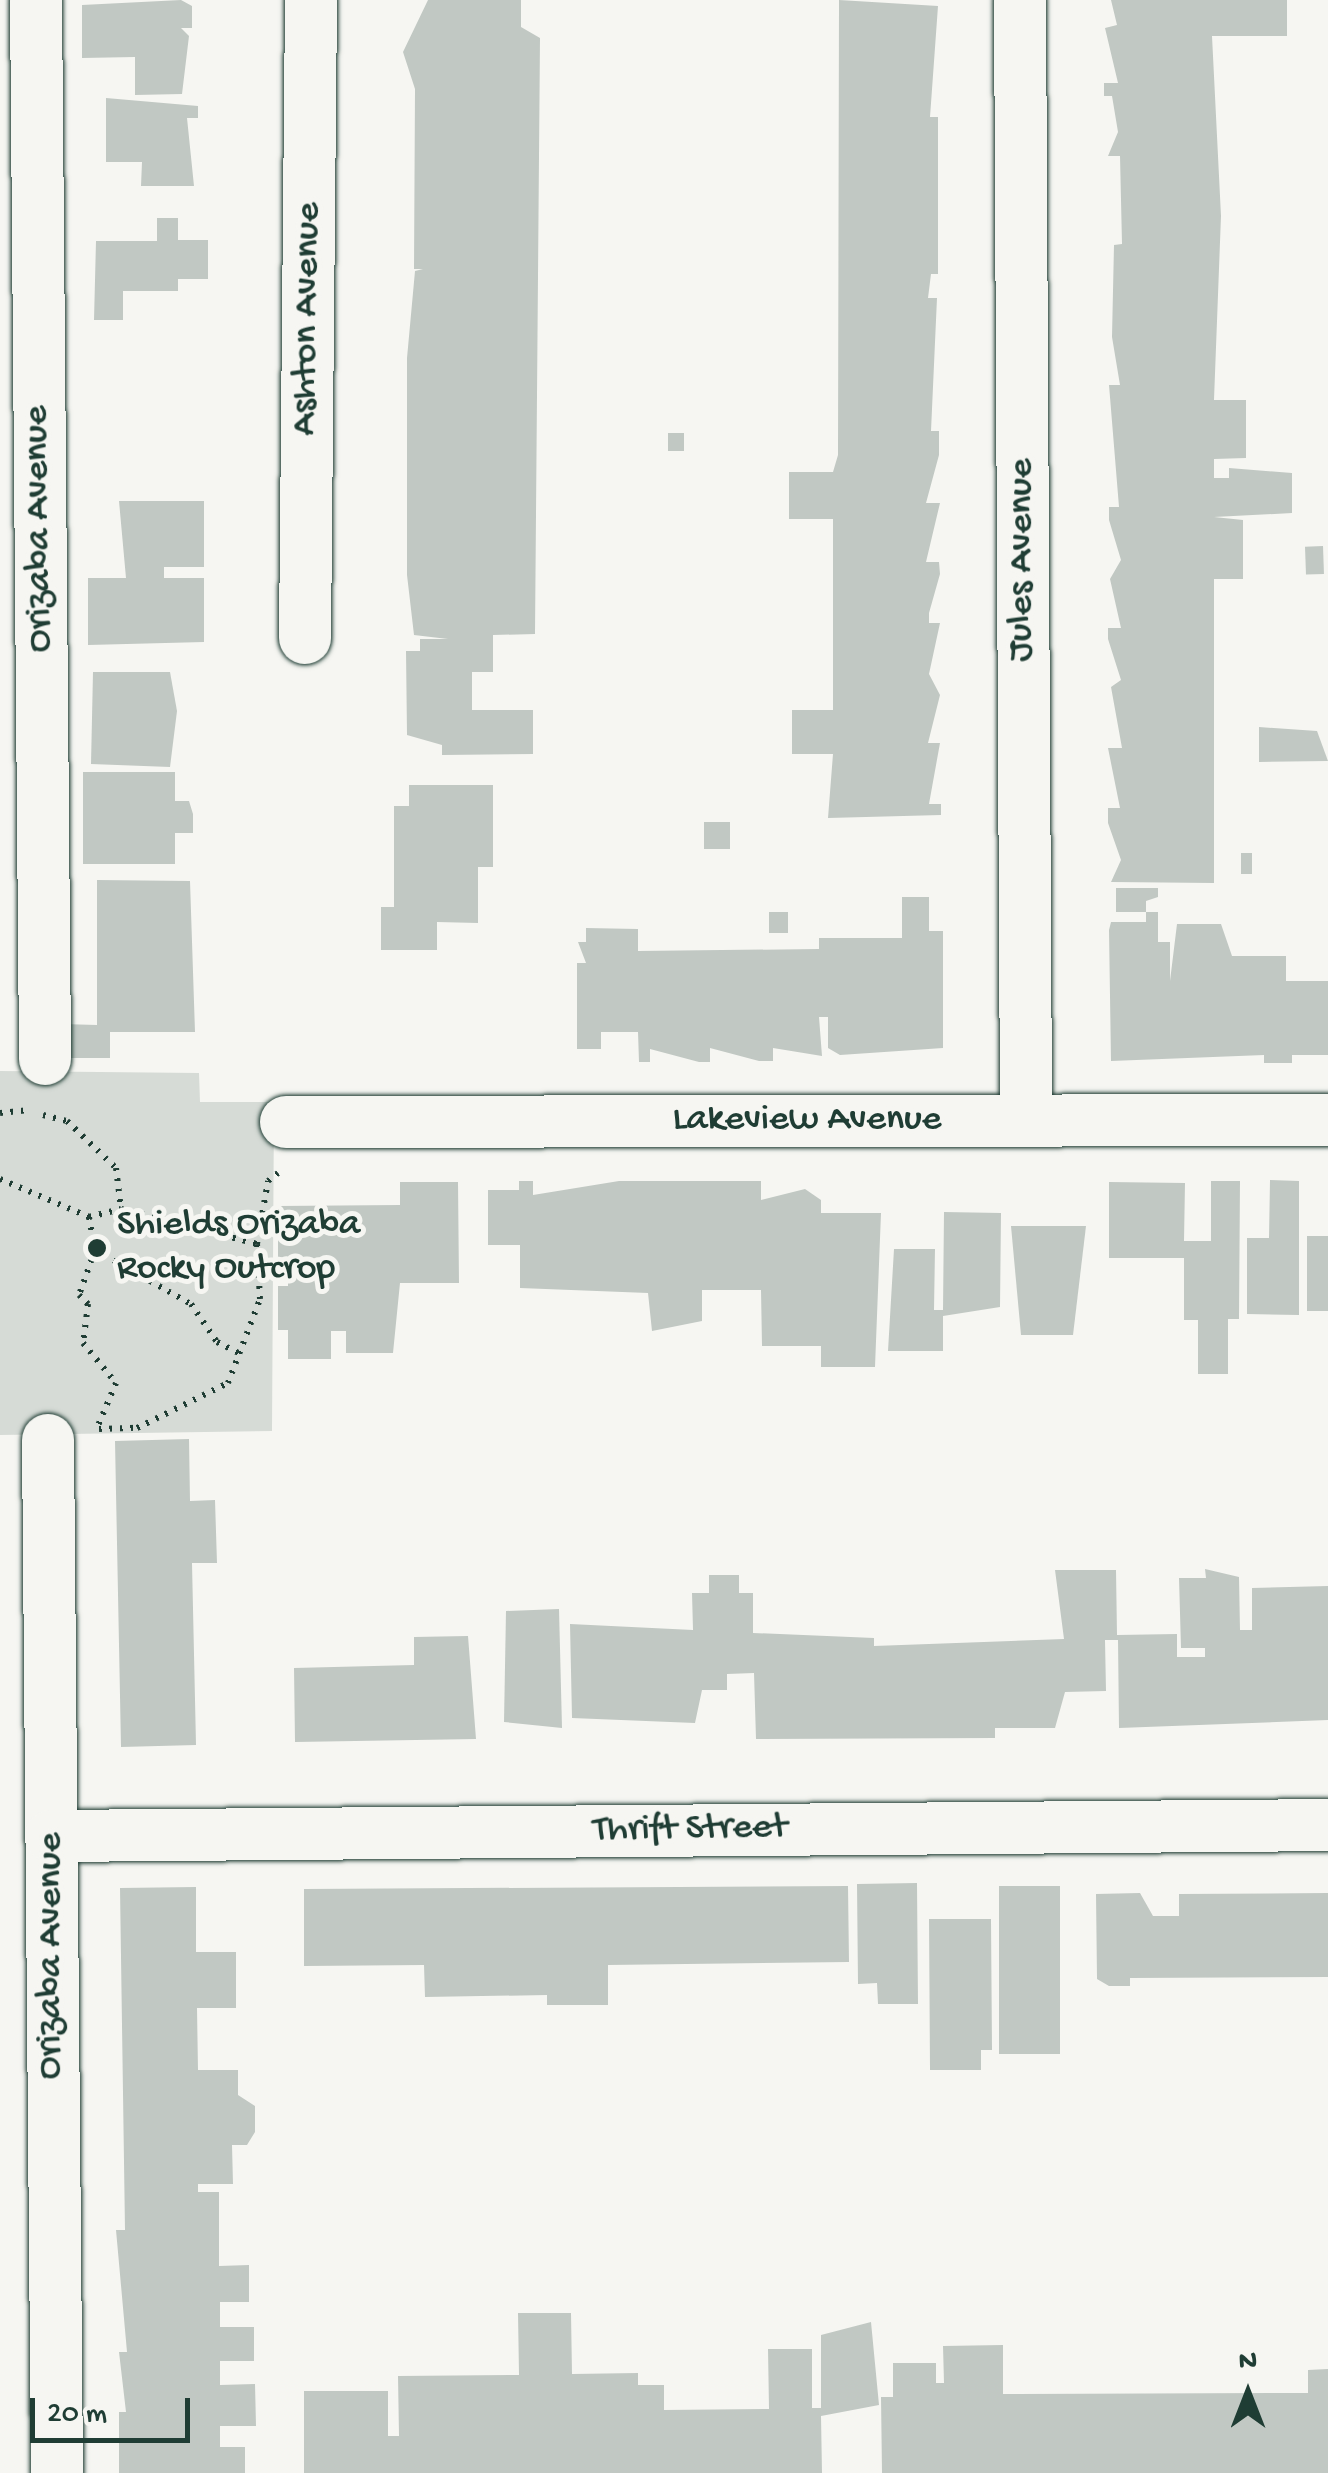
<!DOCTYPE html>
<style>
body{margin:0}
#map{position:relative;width:1328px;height:2473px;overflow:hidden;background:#f6f6f2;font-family:"Gochi Hand",sans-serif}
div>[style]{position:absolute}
.green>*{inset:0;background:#d6dbd6}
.building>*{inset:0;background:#c1c8c3;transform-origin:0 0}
.path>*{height:6px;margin-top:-3px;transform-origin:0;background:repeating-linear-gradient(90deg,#1f3d34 0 2.5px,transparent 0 10.5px)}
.roads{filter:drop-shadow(0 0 2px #1f3d34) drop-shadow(0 0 2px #1f3d34)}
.minor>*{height:52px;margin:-26px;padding:0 26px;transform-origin:26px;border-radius:26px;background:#f6f6f2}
.dots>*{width:28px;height:28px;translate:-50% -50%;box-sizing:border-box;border:5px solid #f6f6f2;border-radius:50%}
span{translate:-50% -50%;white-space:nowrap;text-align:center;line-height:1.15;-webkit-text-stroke:10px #f6f6f2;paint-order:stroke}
.street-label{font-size:38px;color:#1f3d34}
.poi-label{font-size:38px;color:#1f3d34}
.left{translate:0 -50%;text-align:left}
.north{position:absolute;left:1198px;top:2343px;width:100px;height:100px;-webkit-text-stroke:8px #f6f6f2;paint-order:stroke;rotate:0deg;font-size:28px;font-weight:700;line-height:40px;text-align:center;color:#1f3d34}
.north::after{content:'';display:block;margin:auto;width:35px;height:45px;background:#1f3d34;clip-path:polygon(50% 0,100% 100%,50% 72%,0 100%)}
.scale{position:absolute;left:30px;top:2398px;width:160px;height:45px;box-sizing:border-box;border:5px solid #1f3d34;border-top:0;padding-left:12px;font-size:30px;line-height:35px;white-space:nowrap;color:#1f3d34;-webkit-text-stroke:8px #f6f6f2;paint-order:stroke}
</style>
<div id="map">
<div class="green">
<div style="clip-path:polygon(0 1071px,199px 1073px,200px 1102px,274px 1102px,272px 1431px,0 1435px)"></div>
</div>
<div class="building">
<div style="clip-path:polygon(181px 0,192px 6px,192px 28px,181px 28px,189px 36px,182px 94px,135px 95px,135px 57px,82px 58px,82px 5px)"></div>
<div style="clip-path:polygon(428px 0,521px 0,521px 27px,540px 38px,535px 634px,493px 635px,493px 672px,472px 672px,472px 710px,533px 710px,533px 754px,442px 755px,442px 745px,407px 735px,406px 651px,420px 651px,420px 639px,448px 639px,414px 635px,407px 575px,407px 358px,415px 271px,423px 269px,414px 269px,415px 89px,403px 52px)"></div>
<div style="clip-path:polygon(839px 0,938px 6px,930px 117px,938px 117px,938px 274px,931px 274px,928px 298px,937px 298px,931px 431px,939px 431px,939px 455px,926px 503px,940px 503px,926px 562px,939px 562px,940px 574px,929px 613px,929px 623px,940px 623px,929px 674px,940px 695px,928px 743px,940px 743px,929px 804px,941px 804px,941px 815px,828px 818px,833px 754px,792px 754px,792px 710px,833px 710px,833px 519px,789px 519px,789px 472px,833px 472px,838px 455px)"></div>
<div style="clip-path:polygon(1111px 0,1287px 0,1287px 36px,1212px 36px,1221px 216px,1214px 400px,1246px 400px,1246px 458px,1214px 459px,1214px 478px,1229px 478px,1229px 468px,1292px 473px,1292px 513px,1214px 517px,1243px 520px,1243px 579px,1214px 579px,1214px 883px,1111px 882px,1121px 860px,1108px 823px,1108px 808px,1120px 808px,1108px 748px,1122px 748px,1111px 687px,1121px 680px,1108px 639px,1108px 628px,1121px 628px,1110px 579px,1121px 560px,1109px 520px,1109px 507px,1119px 507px,1109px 385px,1120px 385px,1112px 337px,1114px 245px,1122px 244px,1120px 156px,1108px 156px,1118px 132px,1112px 96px,1104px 96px,1104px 83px,1118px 83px,1105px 28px,1117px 25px)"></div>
<div style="clip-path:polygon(106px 98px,198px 106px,198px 118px,187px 118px,194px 186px,141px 186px,142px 162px,106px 162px)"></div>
<div style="clip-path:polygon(157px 218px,178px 218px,178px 240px,208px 240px,208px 279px,178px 279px,178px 291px,123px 291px,123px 320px,94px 320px,96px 241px,157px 241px)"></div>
<div style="left:668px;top:433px;width:16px;height:18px"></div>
<div style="clip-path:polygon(119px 501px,204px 501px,204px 567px,164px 567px,164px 578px,204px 578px,204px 642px,88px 645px,88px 578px,126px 578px)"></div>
<div style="left:1323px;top:546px;width:28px;height:18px;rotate:88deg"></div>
<div style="clip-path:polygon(93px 672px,170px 672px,177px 711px,170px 767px,91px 764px)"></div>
<div style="clip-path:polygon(1259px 727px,1317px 731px,1328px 761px,1259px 762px)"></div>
<div style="clip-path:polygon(83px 772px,175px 772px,175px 801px,189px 801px,193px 814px,193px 833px,175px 833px,175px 864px,83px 864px)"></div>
<div style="clip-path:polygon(409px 785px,493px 785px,493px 867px,478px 867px,478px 923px,437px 922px,437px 950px,381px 950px,381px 907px,394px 907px,394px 806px,409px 806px)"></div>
<div style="left:704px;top:822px;width:26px;height:27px"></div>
<div style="left:1241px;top:853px;width:11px;height:21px"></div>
<div style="clip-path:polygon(97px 880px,190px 881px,195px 1032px,110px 1032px,110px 1058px,62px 1058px,62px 1024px,97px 1025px)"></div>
<div style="clip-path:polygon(1116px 888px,1158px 888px,1158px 897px,1146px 901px,1146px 912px,1116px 912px)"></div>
<div style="clip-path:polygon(902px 897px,929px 897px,929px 931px,943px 931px,943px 1048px,840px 1055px,828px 1048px,828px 1017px,819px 1017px,822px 1056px,773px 1048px,773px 1061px,759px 1061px,710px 1048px,710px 1062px,699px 1062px,650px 1049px,650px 1062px,639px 1062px,638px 1032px,601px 1032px,601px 1049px,577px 1049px,577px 963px,586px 963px,578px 942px,586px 942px,586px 928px,638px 929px,638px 951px,819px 949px,819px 938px,902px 938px)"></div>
<div style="left:769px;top:912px;width:19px;height:21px"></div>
<div style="clip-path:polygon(1146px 912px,1158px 912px,1158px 942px,1170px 942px,1170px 981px,1177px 924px,1221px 924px,1232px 956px,1286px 956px,1286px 981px,1328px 981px,1328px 1055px,1292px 1055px,1292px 1063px,1264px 1063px,1264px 1055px,1111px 1061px,1109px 930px,1111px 922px,1146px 922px)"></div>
<div style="clip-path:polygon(1270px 1180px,1299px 1181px,1299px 1315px,1247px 1314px,1247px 1238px,1269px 1238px)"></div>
<div style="clip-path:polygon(519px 1181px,533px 1181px,533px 1195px,619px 1181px,761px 1181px,761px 1200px,805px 1189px,821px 1200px,821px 1213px,881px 1213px,875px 1367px,821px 1367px,821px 1346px,762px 1346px,761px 1290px,702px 1290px,702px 1321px,652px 1331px,648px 1293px,520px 1288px,520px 1245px,488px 1245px,488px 1190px,519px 1190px)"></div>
<div style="clip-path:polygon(1211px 1181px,1240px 1181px,1239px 1319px,1228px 1319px,1228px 1374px,1198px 1374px,1198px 1320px,1184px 1320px,1184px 1258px,1109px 1258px,1109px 1182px,1185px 1183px,1184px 1241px,1211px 1241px)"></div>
<div style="clip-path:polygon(400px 1182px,458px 1182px,459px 1283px,400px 1283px,393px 1353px,346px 1353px,346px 1331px,331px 1331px,331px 1359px,288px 1359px,288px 1330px,278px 1330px,278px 1286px,288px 1286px,288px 1271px,278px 1271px,278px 1206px,400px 1205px)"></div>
<div style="clip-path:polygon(944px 1212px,1001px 1213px,1000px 1307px,943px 1316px,943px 1351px,888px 1351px,894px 1249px,935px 1249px,934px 1310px,943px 1310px)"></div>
<div style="clip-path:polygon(1011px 1226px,1086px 1226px,1073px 1335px,1021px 1335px)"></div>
<div style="left:1307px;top:1236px;width:21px;height:75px"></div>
<div style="clip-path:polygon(189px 1439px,190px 1501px,215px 1500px,217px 1563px,192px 1563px,196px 1745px,121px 1747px,115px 1441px)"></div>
<div style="clip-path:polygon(1205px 1569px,1239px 1577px,1240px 1630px,1252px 1630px,1252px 1588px,1328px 1586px,1328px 1720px,1119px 1728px,1118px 1640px,1105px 1640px,1106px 1691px,1065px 1692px,1055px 1728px,995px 1728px,995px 1738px,756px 1739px,754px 1673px,727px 1674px,727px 1690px,702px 1690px,695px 1723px,572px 1718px,570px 1624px,693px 1630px,692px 1593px,709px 1593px,709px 1575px,739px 1575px,739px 1593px,753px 1593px,753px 1633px,874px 1638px,874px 1646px,1064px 1639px,1055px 1570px,1116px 1570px,1117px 1635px,1177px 1634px,1177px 1657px,1205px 1657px,1205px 1648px,1181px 1648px,1179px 1578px,1206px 1578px)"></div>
<div style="clip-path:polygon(559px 1609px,562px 1728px,504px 1722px,506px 1611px)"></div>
<div style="clip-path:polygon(468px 1636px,476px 1739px,295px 1742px,294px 1668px,414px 1665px,414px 1637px)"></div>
<div style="clip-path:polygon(917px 1883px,918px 2004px,878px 2004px,877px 1983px,858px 1984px,857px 1884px)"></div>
<div style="clip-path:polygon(848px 1886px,849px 1962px,608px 1965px,608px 2005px,547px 2005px,547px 1995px,425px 1997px,424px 1965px,304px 1966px,304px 1889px)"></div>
<div style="left:999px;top:1886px;width:61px;height:168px"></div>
<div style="clip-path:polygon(196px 1887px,196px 1952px,236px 1952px,236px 2008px,197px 2008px,198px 2070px,238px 2070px,238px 2095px,255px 2106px,255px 2132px,247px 2145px,232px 2145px,233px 2184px,198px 2184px,198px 2192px,219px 2192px,219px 2266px,249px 2265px,249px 2302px,220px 2302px,220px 2327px,254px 2327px,254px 2361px,220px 2361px,220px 2385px,255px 2384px,256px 2426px,220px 2426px,220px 2447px,245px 2447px,245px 2473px,119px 2473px,119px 2412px,126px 2412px,119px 2352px,127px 2352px,116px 2230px,125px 2230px,120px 1888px)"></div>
<div style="clip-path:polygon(1140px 1893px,1153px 1916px,1179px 1916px,1179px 1894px,1328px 1893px,1328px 1977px,1130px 1978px,1130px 1986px,1109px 1986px,1097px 1979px,1096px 1894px)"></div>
<div style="clip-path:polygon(929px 1919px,991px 1919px,992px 2050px,981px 2050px,981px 2070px,930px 2070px)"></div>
<div style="clip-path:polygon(518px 2313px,571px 2313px,572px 2374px,638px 2373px,638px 2385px,664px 2385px,664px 2410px,769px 2409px,768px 2349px,812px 2349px,812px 2408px,821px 2408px,821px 2335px,871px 2322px,879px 2405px,821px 2416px,822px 2473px,304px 2473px,304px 2391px,388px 2391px,388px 2436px,399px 2436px,398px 2376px,519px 2375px)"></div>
<div style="clip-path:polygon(1003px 2345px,1003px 2394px,1308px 2393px,1308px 2370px,1328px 2369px,1328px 2473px,882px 2473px,881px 2397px,893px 2397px,893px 2363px,936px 2363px,936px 2383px,944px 2383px,943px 2346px)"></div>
</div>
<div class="path">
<div style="left:0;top:1113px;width:27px;rotate:-6deg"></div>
<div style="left:43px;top:1115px;width:25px;rotate:14deg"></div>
<div style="left:67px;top:1121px;width:68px;rotate:43.8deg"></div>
<div style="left:116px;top:1168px;width:41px;rotate:83deg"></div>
<div style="left:0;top:1179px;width:97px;rotate:23.1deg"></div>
<div style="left:89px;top:1217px;width:34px;rotate:80deg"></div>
<div style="left:95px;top:1250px;width:48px;rotate:109.6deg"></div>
<div style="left:79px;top:1295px;width:13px;rotate:45deg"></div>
<div style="left:88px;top:1304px;width:39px;rotate:97deg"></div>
<div style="left:83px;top:1343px;width:52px;rotate:50.5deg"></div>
<div style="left:116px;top:1383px;width:49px;rotate:112.9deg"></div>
<div style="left:89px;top:1217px;width:33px;rotate:-14deg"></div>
<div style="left:121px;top:1209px;width:140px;rotate:14.4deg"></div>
<div style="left:95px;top:1250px;width:110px;rotate:29.4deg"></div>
<div style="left:191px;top:1304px;width:46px;rotate:55.6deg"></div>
<div style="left:217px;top:1342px;width:25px;rotate:27deg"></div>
<div style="left:99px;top:1429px;width:38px;rotate:-2deg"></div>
<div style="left:137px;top:1428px;width:102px;rotate:-26.3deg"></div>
<div style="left:228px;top:1383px;width:90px;rotate:-69.1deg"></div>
<div style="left:260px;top:1299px;width:55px;rotate:-93.1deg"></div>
<div style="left:257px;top:1244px;width:64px;rotate:-80.1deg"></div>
<div style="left:268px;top:1181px;width:13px;rotate:-39deg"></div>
</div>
<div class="roads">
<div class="minor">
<div style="left:36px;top:0;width:1059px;rotate:89.51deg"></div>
<div style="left:1020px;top:0;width:1121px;rotate:89.69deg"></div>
<div style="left:305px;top:638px;width:638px;rotate:-89.46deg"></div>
<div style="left:286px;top:1122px;width:1042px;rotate:-0.11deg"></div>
<div style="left:48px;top:1440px;width:1033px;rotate:89.5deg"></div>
<div style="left:51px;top:1836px;width:1277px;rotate:-0.49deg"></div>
</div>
</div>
<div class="dots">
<div style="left:97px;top:1248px;background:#1f3d34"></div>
</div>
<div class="street-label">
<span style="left:308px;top:319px;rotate:-89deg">Ashton Avenue</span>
<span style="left:40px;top:529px;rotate:-91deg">Orizaba Avenue</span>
<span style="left:1023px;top:560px;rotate:-90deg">Jules Avenue</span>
<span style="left:807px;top:1121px">Lakeview Avenue</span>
<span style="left:690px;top:1830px;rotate:-1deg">Thrift Street</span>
<span style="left:52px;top:1956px;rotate:-90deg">Orizaba Avenue</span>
</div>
<div class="poi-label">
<span class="left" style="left:117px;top:1248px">Shields Orizaba<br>Rocky Outcrop</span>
</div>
<div class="north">N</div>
<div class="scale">20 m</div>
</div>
